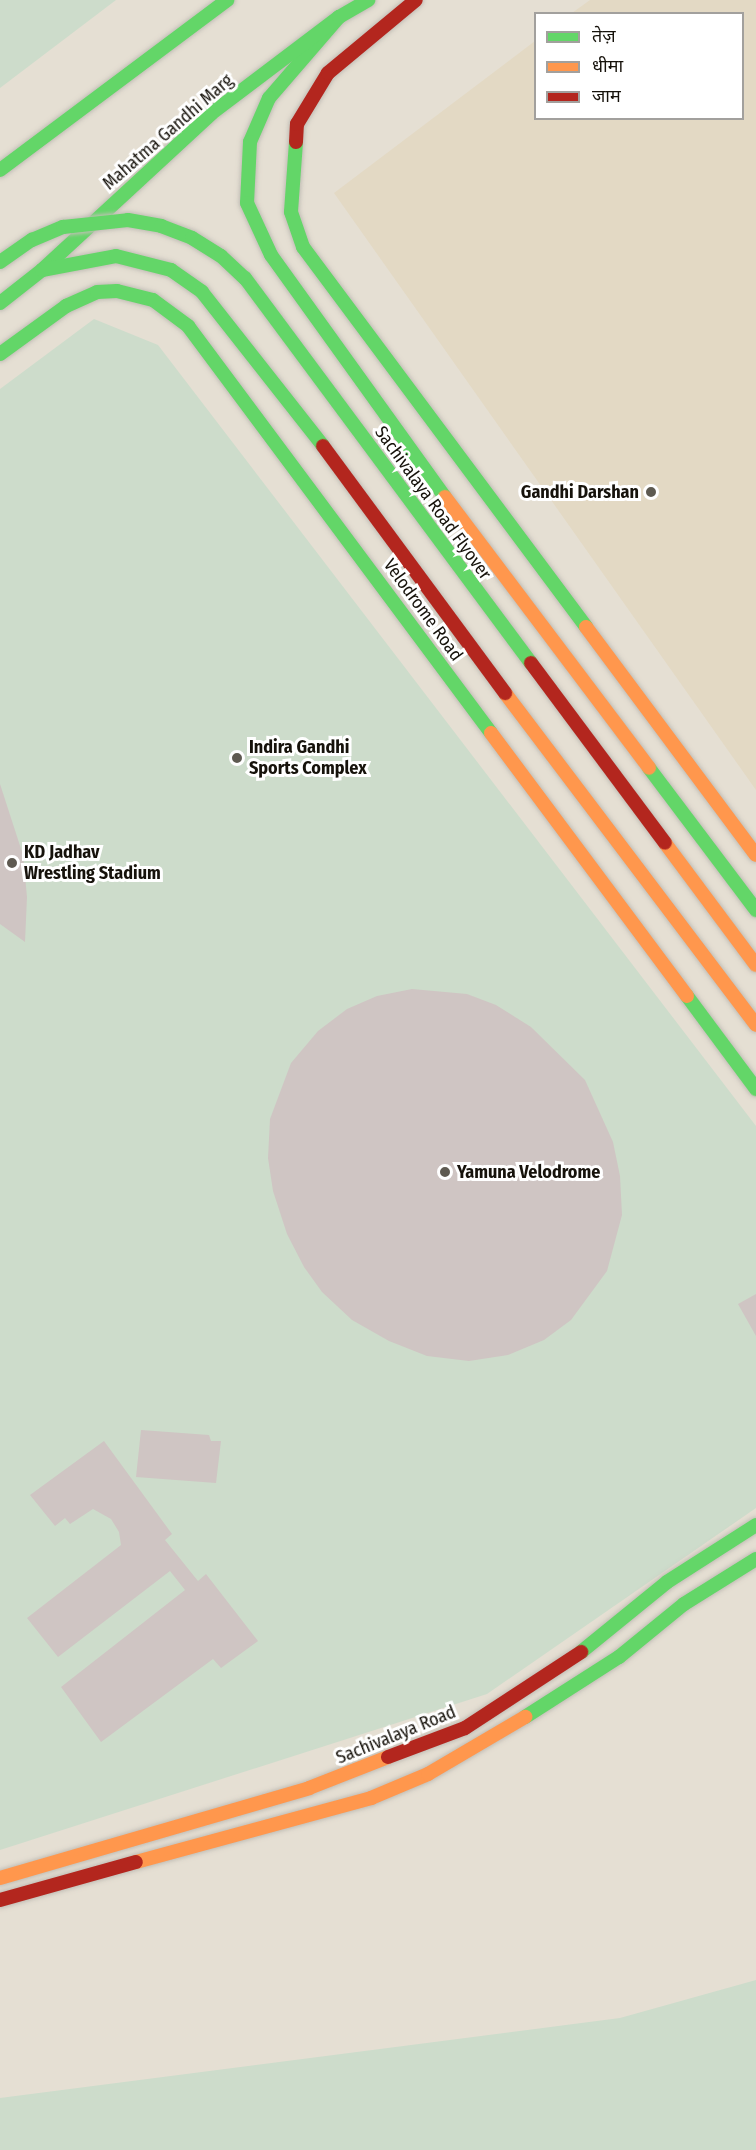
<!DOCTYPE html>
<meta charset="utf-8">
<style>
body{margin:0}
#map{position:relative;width:756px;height:2150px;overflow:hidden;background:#e5dfd3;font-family:"Fira Sans Condensed","Noto Sans Devanagari",sans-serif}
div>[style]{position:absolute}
.built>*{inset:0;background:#e3d9c4}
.green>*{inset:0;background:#cddccb}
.building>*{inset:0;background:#cfc5c3}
.roads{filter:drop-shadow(0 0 2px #c2beb6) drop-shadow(0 0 2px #c2beb6)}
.fast>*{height:14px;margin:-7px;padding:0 7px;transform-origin:7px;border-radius:7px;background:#63d668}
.slow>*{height:14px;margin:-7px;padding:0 7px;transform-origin:7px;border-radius:7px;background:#ff974d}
.jam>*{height:14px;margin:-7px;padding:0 7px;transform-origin:7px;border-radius:7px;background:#b3261e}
.bridges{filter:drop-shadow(0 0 2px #c2beb6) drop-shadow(0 0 2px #c2beb6)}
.fast-bridge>*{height:14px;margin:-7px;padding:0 7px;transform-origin:7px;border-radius:7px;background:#63d668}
.slow-bridge>*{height:14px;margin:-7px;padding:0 7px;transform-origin:7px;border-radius:7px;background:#ff974d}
.jam-bridge>*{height:14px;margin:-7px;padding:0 7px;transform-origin:7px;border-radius:7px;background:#b3261e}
.dots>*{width:16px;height:16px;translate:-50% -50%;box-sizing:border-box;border:3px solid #fff;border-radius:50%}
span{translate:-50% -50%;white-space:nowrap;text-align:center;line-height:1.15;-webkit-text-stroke:6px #fff;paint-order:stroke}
.street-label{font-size:18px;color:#16120b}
.poi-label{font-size:18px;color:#16120b;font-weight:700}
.right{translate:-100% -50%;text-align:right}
.left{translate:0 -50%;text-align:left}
.legend{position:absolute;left:534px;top:12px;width:210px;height:108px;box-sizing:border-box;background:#fff;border:2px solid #a2a09d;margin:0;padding:8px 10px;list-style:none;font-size:18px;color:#16120b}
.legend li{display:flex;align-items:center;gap:12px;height:30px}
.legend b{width:30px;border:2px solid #a2a09d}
</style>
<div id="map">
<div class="built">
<div style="clip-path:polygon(590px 0,756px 0,756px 790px,334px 193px,535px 41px,536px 118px,742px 118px,742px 14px,572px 13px)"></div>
</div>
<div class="green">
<div style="clip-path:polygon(0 0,116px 0,0 88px)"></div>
<div style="clip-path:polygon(94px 319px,158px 345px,756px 1126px,756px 1508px,487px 1694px,0 1850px,0 389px)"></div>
<div style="clip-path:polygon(756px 1980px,756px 2150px,0 2150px,0 2098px,620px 2018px)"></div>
</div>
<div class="building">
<div style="clip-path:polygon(0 784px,23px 855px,27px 897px,25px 942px,0 924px)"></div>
<div style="clip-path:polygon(412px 989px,467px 994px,496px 1005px,531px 1027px,585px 1080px,613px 1142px,620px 1176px,622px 1215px,607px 1271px,571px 1320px,544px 1340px,508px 1355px,469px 1361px,427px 1356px,389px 1341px,352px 1320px,322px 1292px,304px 1267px,287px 1234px,273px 1191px,268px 1158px,270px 1119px,291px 1063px,318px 1031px,347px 1009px,377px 996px)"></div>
<div style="clip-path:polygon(756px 1294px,756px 1336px,738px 1304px)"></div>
<div style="clip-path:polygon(141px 1430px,209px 1435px,211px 1441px,221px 1441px,216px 1483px,136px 1477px)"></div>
<div style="clip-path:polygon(104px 1441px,172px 1534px,165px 1540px,198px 1581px,206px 1574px,258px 1641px,221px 1668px,213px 1659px,101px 1742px,61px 1687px,185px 1590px,170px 1571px,58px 1657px,27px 1618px,121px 1545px,119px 1532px,111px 1519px,93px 1509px,70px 1524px,65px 1518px,55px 1526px,30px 1495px)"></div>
</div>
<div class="roads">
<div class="fast">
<div style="left:339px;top:17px;width:107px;rotate:130.8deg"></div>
<div style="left:269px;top:98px;width:48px;rotate:113.4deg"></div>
<div style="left:250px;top:142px;width:61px;rotate:92.8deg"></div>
<div style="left:247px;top:203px;width:57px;rotate:65.2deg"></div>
<div style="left:271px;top:255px;width:298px;rotate:54.3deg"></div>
<div style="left:296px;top:142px;width:70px;rotate:94.1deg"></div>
<div style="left:291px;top:212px;width:37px;rotate:71deg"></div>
<div style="left:303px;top:247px;width:474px;rotate:53.3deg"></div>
<div style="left:0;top:170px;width:284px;rotate:-36.8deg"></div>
<div style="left:42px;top:270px;width:231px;rotate:-42.7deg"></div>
<div style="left:212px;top:113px;width:159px;rotate:-37.1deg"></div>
<div style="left:339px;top:17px;width:34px;rotate:-30deg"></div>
<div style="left:0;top:303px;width:53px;rotate:-38.2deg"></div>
<div style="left:42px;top:270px;width:75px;rotate:-10.7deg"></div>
<div style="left:116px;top:256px;width:57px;rotate:14.3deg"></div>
<div style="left:171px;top:270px;width:38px;rotate:35deg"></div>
<div style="left:202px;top:292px;width:196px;rotate:51.8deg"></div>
<div style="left:0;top:354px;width:82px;rotate:-36deg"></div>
<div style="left:66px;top:306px;width:34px;rotate:-24deg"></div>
<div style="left:97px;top:292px;width:20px;rotate:-3deg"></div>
<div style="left:117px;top:291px;width:37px;rotate:14deg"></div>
<div style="left:153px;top:300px;width:44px;rotate:36.6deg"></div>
<div style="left:188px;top:326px;width:507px;rotate:53.33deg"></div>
<div style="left:649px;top:768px;width:178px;rotate:53deg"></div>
<div style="left:687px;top:996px;width:116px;rotate:53.4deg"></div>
<div style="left:581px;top:1652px;width:111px;rotate:-39.1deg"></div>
<div style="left:667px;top:1582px;width:106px;rotate:-32.6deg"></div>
<div style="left:525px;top:1717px;width:112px;rotate:-32.6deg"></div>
<div style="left:619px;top:1657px;width:84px;rotate:-39.2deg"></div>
<div style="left:684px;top:1604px;width:85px;rotate:-32deg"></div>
</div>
<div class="slow">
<div style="left:445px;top:497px;width:339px;rotate:53deg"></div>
<div style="left:586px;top:627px;width:284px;rotate:53.3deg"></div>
<div style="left:505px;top:693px;width:416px;rotate:52.9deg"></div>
<div style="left:491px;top:733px;width:328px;rotate:53.3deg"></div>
<div style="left:136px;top:1862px;width:244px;rotate:-15.2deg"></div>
<div style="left:371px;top:1798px;width:62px;rotate:-22.8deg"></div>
<div style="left:428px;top:1774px;width:113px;rotate:-30.4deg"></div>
<div style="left:0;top:1878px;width:322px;rotate:-16.2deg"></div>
<div style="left:309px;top:1788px;width:85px;rotate:-21.4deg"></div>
</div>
<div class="jam">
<div style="left:296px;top:142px;width:18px;rotate:-87deg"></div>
<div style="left:297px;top:124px;width:60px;rotate:-58.7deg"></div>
<div style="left:328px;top:73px;width:114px;rotate:-39.7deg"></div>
<div style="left:323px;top:446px;width:307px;rotate:53.6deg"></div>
<div style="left:388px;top:1757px;width:82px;rotate:-20.6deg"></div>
<div style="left:465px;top:1728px;width:139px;rotate:-33.2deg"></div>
<div style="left:0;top:1900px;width:141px;rotate:-15.6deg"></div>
</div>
</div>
<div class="bridges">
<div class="fast-bridge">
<div style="left:0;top:262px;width:39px;rotate:-35deg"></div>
<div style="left:32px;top:240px;width:34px;rotate:-23deg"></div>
<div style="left:63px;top:227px;width:65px;rotate:-6.1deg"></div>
<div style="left:128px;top:220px;width:34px;rotate:10deg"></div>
<div style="left:161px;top:226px;width:33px;rotate:21deg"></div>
<div style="left:192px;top:238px;width:34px;rotate:32deg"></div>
<div style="left:221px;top:256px;width:33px;rotate:43deg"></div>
<div style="left:245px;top:278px;width:480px;rotate:53.4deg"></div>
</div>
<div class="slow-bridge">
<div style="left:665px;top:843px;width:152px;rotate:53.3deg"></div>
</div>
<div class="jam-bridge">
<div style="left:531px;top:663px;width:224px;rotate:53.3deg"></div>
</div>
</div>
<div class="dots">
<div style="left:651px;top:492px;background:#5e5a51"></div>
<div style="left:237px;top:758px;background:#5e5a51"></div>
<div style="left:12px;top:863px;background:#5e5a51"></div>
<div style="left:445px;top:1172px;background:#5e5a51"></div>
</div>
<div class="street-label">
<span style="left:168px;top:132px;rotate:-41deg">Mahatma Gandhi Marg</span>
<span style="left:433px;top:503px;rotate:54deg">Sachivalaya Road Flyover</span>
<span style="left:423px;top:610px;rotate:54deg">Velodrome Road</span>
<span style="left:396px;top:1735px;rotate:-22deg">Sachivalaya Road</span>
</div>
<div class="poi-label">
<span class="right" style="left:639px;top:492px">Gandhi Darshan</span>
<span class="left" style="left:249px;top:758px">Indira Gandhi<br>Sports Complex</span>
<span class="left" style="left:24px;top:863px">KD Jadhav<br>Wrestling Stadium</span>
<span class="left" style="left:457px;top:1172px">Yamuna Velodrome</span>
</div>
<ul class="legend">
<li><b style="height:8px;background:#63d668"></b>तेज़</li>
<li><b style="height:8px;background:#ff974d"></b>धीमा</li>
<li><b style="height:8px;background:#b3261e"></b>जाम</li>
</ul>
</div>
